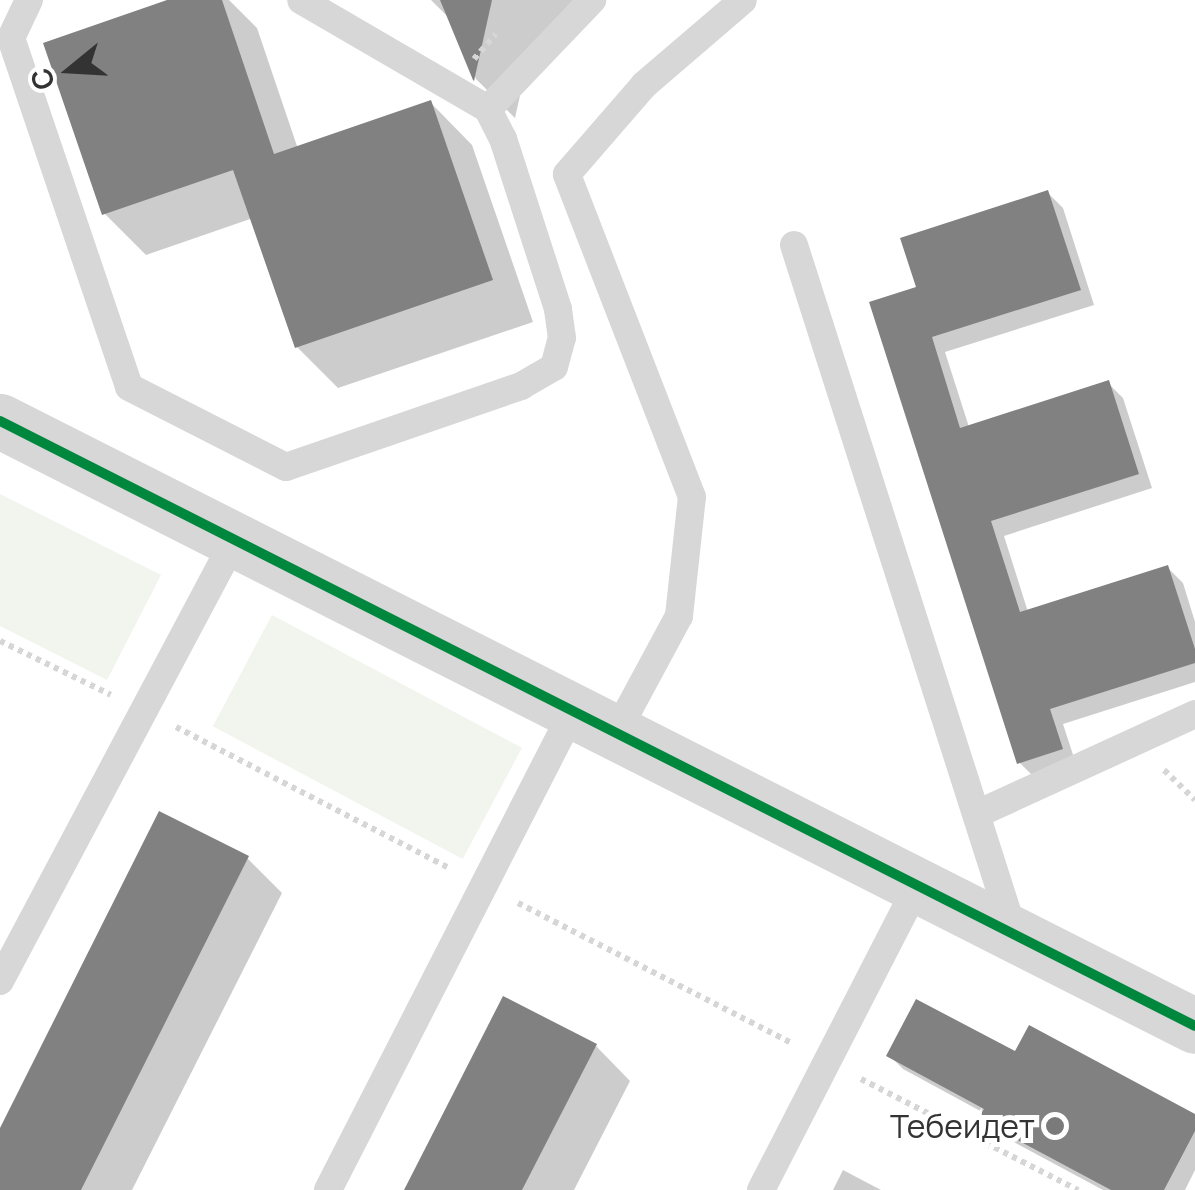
<!DOCTYPE html>
<meta charset="utf-8">
<style>
body{margin:0}
#map{position:relative;width:1195px;height:1190px;overflow:hidden;background:#fff;font-family:Manrope,sans-serif}
div>[style]{position:absolute}
.green>*{inset:0;background:#f1f5ed;transform-origin:0 0}
.shadow>*{inset:0;background:#0003}
.building>*{inset:0;background:#818181}
.path>*{height:6px;margin-top:-3px;transform-origin:0;background:repeating-linear-gradient(90deg,#d6d6d6 0 5px,transparent 0 10px)}
.lane>*{height:28px;margin:-14px;padding:0 14px;transform-origin:14px;border-radius:14px;background:#d7d7d7}
.street>*{height:55px;margin:-27.5px;padding:0 27.5px;transform-origin:27.5px;border-radius:27.5px;background:#d7d7d7}
.cycleway>*{height:10px;margin:-5px;padding:0 5px;transform-origin:5px;border-radius:5px;background:#00873e}
.dots>*{width:28px;height:28px;translate:-50% -50%;box-sizing:border-box;border:5px solid #fff;border-radius:50%}
span{translate:-50% -50%;white-space:nowrap;text-align:center;line-height:1.15;-webkit-text-stroke:10px #fff;paint-order:stroke}
.poi-label{font-size:32px;color:#333}
.right{translate:-100% -50%;text-align:right}
.north{position:absolute;left:20px;top:20px;width:100px;height:100px;-webkit-text-stroke:8px #fff;paint-order:stroke;rotate:252deg;font-size:28px;font-weight:700;line-height:40px;text-align:center;color:#333}
.north::after{content:'';display:block;margin:auto;width:35px;height:45px;background:#333;clip-path:polygon(50% 0,100% 100%,50% 72%,0 100%)}
</style>
<div id="map">
<div class="green">
<div style="clip-path:polygon(0 494px,161px 575px,107px 680px,0 626px)"></div>
<div style="left:272px;top:615px;width:283px;height:126px;rotate:28deg"></div>
</div>
<div class="shadow">
<div style="clip-path:polygon(175px 0,229px 0,257px 28px,298px 149px,431px 103px,472px 145px,533px 322px,338px 388px,297px 347px,253px 218px,146px 255px,104px 213px)"></div>
<div style="clip-path:polygon(431px 0,578px 0,529px 55px,515px 118px,476px 79px,451px 20px)"></div>
<div style="clip-path:polygon(1048px 193px,1063px 208px,1094px 305px,945px 352px,969px 427px,1108px 383px,1123px 398px,1152px 488px,1004px 536px,1028px 612px,1168px 568px,1183px 583px,1195px 622px,1195px 682px,1063px 724px,1076px 764px,1034px 777px,1019px 762px,919px 289px)"></div>
<div style="clip-path:polygon(247px 858px,282px 893px,132px 1190px,0 1190px,0 1133px)"></div>
<div style="clip-path:polygon(596px 1046px,630px 1081px,574px 1190px,407px 1190px)"></div>
<div style="clip-path:polygon(1016px 1054px,1195px 1117px,1195px 1170px,1185px 1190px,1103px 1190px,995px 1132px,981px 1119px,984px 1113px,903px 1069px,889px 1055px)"></div>
<div style="clip-path:polygon(843px 1170px,881px 1190px,833px 1190px)"></div>
</div>
<div class="building">
<div style="clip-path:polygon(167px 0,222px 0,274px 154px,431px 100px,493px 280px,295px 348px,233px 170px,102px 215px,43px 43px)"></div>
<div style="clip-path:polygon(440px 0,492px 0,474px 81px,473px 80px)"></div>
<div style="clip-path:polygon(1048px 190px,1081px 290px,932px 337px,960px 428px,1109px 380px,1139px 474px,991px 521px,1020px 612px,1168px 565px,1195px 649px,1195px 663px,1050px 709px,1063px 749px,1017px 764px,869px 302px,916px 287px,900px 238px)"></div>
<div style="clip-path:polygon(159px 811px,249px 856px,81px 1190px,0 1190px,0 1128px)"></div>
<div style="clip-path:polygon(503px 996px,597px 1044px,522px 1190px,404px 1190px)"></div>
<div style="clip-path:polygon(916px 999px,1015px 1051px,1029px 1025px,1195px 1114px,1195px 1131px,1164px 1190px,1111px 1190px,978px 1119px,984px 1109px,886px 1056px)"></div>
</div>
<div class="path">
<div style="left:474px;top:59px;width:33px;rotate:-49deg"></div>
<div style="left:0;top:641px;width:123px;rotate:25.9deg"></div>
<div style="left:176px;top:727px;width:307px;rotate:27.3deg"></div>
<div style="left:1164px;top:770px;width:43px;rotate:44.1deg"></div>
<div style="left:518px;top:903px;width:308px;rotate:27.1deg"></div>
<div style="left:861px;top:1079px;width:244px;rotate:27.1deg"></div>
</div>
<div class="lane">
<div style="left:29px;top:0;width:42px;rotate:115.3deg"></div>
<div style="left:11px;top:38px;width:368px;rotate:71.3deg"></div>
<div style="left:129px;top:387px;width:176px;rotate:27deg"></div>
<div style="left:286px;top:467px;width:249px;rotate:-19deg"></div>
<div style="left:521px;top:386px;width:38px;rotate:-30deg"></div>
<div style="left:554px;top:367px;width:30px;rotate:-75deg"></div>
<div style="left:562px;top:338px;width:29px;rotate:-98deg"></div>
<div style="left:558px;top:309px;width:179px;rotate:-107.9deg"></div>
<div style="left:503px;top:139px;width:34px;rotate:-117deg"></div>
<div style="left:488px;top:109px;width:216px;rotate:-149.8deg"></div>
<div style="left:488px;top:109px;width:151px;rotate:-46.3deg"></div>
<div style="left:794px;top:245px;width:722px;rotate:72.27deg"></div>
<div style="left:616px;top:733px;width:133px;rotate:-61.7deg"></div>
<div style="left:679px;top:616px;width:120px;rotate:-83.8deg"></div>
<div style="left:692px;top:497px;width:346px;rotate:-111.2deg"></div>
<div style="left:567px;top:174px;width:118px;rotate:-49.1deg"></div>
<div style="left:644px;top:85px;width:130px;rotate:-40.6deg"></div>
<div style="left:977px;top:814px;width:240px;rotate:-24.6deg"></div>
<div style="left:0;top:981px;width:499px;rotate:-62deg"></div>
<div style="left:328px;top:1190px;width:538px;rotate:-62.91deg"></div>
<div style="left:761px;top:1190px;width:343px;rotate:-62.8deg"></div>
</div>
<div class="street">
<div style="left:0;top:421px;width:1339px;rotate:26.85deg"></div>
</div>
<div class="cycleway">
<div style="left:0;top:421px;width:1339px;rotate:26.85deg"></div>
</div>
<div class="dots">
<div style="left:1055px;top:1126px;background:#7a7a7a"></div>
</div>
<div class="poi-label">
<span class="right" style="left:1035px;top:1126px">Тебеидет</span>
</div>
<div class="north">С</div>
</div>
